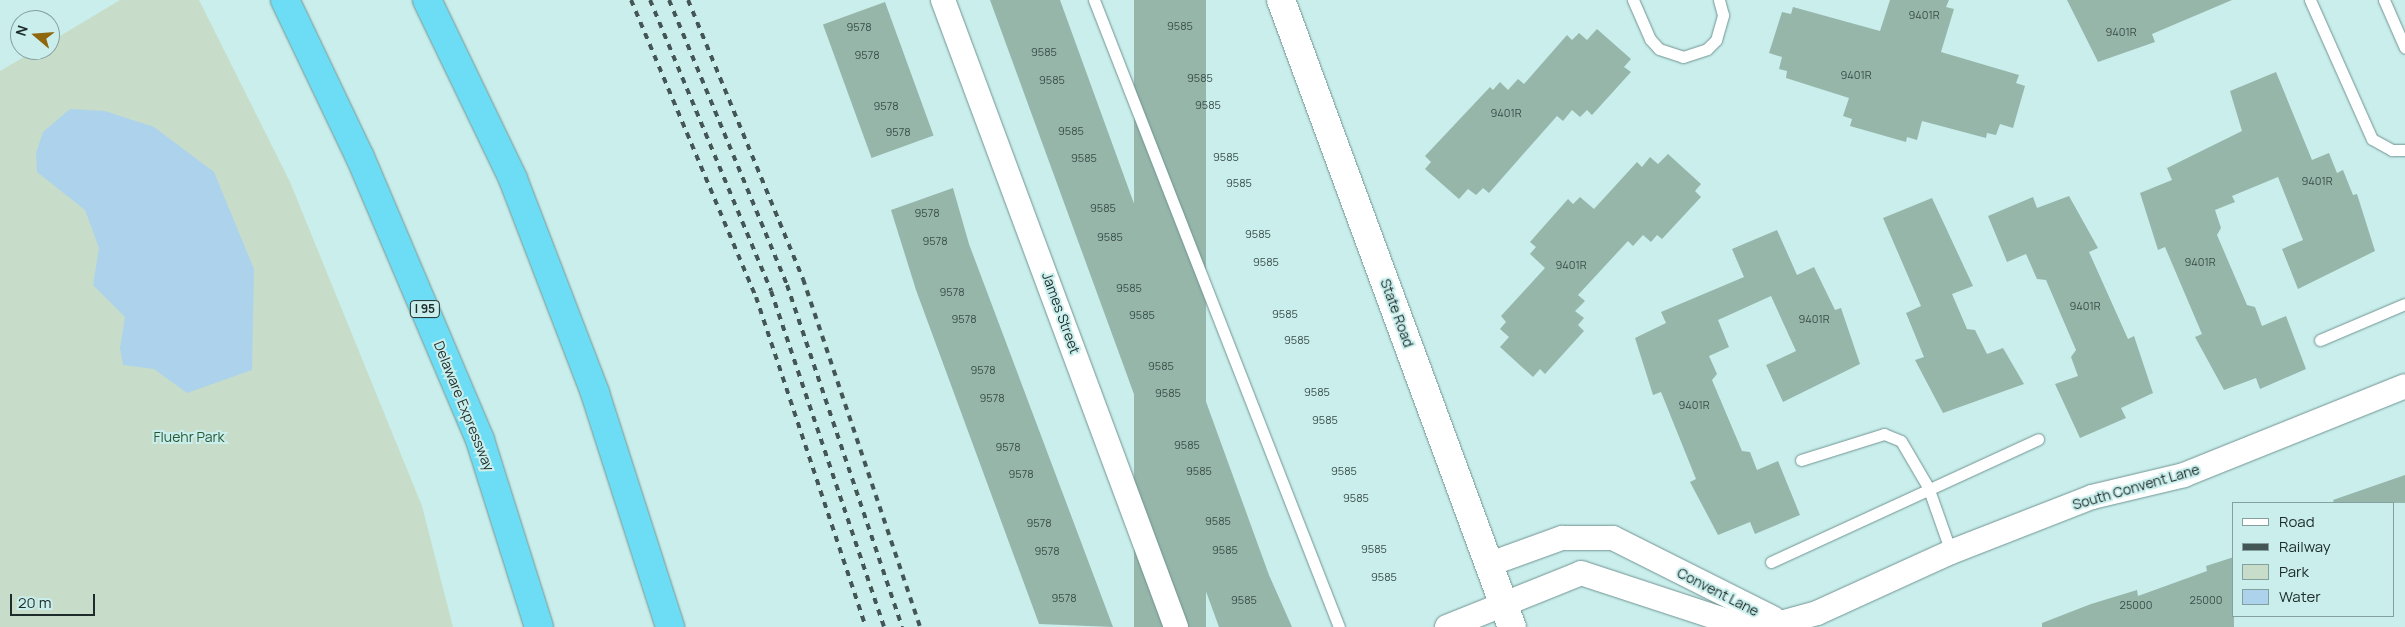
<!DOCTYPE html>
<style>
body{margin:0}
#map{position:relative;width:2405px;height:627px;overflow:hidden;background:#c9eeec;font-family:Manrope,sans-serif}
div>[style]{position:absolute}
.green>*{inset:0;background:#c7ddc9}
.water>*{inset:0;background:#acd3eb}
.building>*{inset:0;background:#96b6aa;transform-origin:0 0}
.roads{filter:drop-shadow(0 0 1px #719492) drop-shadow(0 0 1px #719492)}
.lane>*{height:11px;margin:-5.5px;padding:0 5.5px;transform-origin:5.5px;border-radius:5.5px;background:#fff}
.street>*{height:24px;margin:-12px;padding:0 12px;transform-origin:12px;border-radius:12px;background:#fff}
.secondary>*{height:28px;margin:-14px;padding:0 14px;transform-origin:14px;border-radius:14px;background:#fff}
.highway>*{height:28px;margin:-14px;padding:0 14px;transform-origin:14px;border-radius:14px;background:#6cddf5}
.rail>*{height:4px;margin-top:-2px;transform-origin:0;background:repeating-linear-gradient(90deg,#435655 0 6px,transparent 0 12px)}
span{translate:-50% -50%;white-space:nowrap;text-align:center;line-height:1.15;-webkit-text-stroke:4px #c9eeec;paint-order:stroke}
.number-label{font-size:11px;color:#3b4e4a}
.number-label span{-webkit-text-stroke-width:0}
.shield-label span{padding:1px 4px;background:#c9eeec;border:1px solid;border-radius:4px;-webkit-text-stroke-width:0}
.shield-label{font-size:12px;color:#1d2b2a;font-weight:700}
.street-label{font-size:14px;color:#1d2b2a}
.park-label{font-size:14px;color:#295932}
.legend{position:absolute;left:2232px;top:502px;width:162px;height:115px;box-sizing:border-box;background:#c9eeec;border:1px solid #84a09e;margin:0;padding:6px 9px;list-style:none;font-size:15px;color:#1d2b2a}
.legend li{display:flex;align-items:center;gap:10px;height:25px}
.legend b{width:25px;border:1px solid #84a09e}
.north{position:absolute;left:10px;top:10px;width:50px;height:50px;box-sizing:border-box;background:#c9eeec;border:1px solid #84a09e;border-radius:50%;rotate:288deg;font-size:14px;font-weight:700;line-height:20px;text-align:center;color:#1d2b2a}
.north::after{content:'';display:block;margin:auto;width:18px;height:22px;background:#8f680d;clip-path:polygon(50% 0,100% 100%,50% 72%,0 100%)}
.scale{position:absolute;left:10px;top:594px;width:85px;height:22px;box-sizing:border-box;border:2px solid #1d2b2a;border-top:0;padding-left:6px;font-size:15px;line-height:18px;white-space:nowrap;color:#1d2b2a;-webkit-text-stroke:4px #c9eeec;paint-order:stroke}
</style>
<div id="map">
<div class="green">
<div style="clip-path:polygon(120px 0,199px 0,290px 182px,422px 506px,453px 627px,0 627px,0 71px,36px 50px,50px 50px,50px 42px)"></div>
</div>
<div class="water">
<div style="clip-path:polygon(70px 109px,105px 111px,154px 127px,214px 172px,254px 269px,252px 370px,187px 393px,154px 369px,123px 365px,120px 348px,125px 317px,93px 285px,99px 248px,85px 210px,37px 172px,36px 153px,43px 132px)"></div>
</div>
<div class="building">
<div style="clip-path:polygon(990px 0,1060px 0,1269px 575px,1292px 627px,1219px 627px)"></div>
<div style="left:1134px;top:0;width:72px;height:642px"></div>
<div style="clip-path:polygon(1890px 0,1949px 0,1946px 7px,1954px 9px,1941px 52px,2019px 75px,2016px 83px,2025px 86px,2013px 128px,2000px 124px,1996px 135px,1987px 133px,1986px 138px,1922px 121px,1917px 140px,1907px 137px,1906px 142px,1850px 126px,1852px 119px,1843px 116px,1849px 98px,1786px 78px,1787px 71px,1779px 69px,1782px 57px,1769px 53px,1782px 12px,1791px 14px,1793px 7px,1880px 31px)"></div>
<div style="clip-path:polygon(2067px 0,2232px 0,2152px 34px,2155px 42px,2098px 62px)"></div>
<div style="left:885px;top:2px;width:142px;height:66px;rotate:70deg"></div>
<div style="clip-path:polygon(1597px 29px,1631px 59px,1624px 67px,1631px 72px,1592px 115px,1587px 110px,1580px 117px,1572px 110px,1563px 121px,1557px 116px,1489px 193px,1483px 188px,1476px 195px,1468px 189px,1459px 199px,1425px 169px,1431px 162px,1425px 156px,1490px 87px,1493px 90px,1500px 82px,1508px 90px,1518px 79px,1524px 84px,1567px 35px,1572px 40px,1579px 33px,1587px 40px)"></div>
<div style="clip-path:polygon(2276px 72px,2312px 160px,2329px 153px,2337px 173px,2343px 170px,2353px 195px,2357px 194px,2375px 251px,2298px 289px,2282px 249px,2303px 240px,2278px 177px,2232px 196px,2235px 202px,2215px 210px,2221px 228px,2217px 235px,2247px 305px,2255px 307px,2262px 326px,2286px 316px,2306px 369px,2260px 389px,2256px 378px,2224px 390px,2195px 337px,2202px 334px,2165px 247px,2158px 250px,2140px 193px,2172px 180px,2167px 168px,2242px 131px,2230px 91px)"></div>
<div style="clip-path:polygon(1668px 154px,1701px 184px,1695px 191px,1701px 197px,1662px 239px,1657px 235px,1651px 242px,1643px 235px,1633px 246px,1628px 241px,1578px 295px,1585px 301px,1575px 311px,1584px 318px,1578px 325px,1584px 331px,1545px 374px,1540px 369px,1533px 377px,1500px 347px,1509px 337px,1500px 329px,1506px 322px,1501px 316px,1545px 268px,1530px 254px,1536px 247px,1530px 242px,1568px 199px,1573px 204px,1580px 197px,1594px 209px,1637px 162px,1642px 167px,1650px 157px,1658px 164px)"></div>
<div style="clip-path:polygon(953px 188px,969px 244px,1113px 627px,1039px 624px,916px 290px,891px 210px)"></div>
<div style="clip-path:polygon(2069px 196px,2098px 248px,2089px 252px,2128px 339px,2134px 336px,2153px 393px,2121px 408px,2126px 418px,2080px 438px,2055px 384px,2078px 376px,2071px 357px,2076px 350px,2046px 280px,2037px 279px,2026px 254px,2007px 262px,1988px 216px,2033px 197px,2037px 208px)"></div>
<div style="clip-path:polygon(1932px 198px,1973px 286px,1952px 294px,1967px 329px,1975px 330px,1987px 354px,2003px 348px,2024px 384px,1943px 413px,1915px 360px,1924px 357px,1906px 313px,1921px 306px,1883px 218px)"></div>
<div style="clip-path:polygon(1777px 230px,1797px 275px,1814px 267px,1835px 310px,1841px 308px,1860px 364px,1783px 402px,1766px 365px,1796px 351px,1771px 296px,1718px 320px,1729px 347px,1709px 356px,1717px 374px,1712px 380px,1742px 451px,1750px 452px,1757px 470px,1778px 461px,1800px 515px,1755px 534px,1750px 522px,1718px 535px,1690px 482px,1696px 479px,1661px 392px,1653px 395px,1635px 338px,1666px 323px,1661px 312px,1744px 277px,1732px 249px)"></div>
<div style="clip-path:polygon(2405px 475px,2405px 503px,2334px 503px,2333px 500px)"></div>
<div style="clip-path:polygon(2234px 557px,2234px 627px,2042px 627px,2042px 623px,2091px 604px,2137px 590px,2138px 596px,2207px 571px,2206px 566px)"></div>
</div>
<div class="roads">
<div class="lane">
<div style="left:1094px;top:0;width:673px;rotate:68.66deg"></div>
<div style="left:1633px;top:0;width:43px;rotate:66.4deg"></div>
<div style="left:1650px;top:39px;width:13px;rotate:48deg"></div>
<div style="left:1659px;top:49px;width:25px;rotate:18deg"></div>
<div style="left:1683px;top:57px;width:25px;rotate:-18deg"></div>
<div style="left:1707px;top:49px;width:13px;rotate:-45deg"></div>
<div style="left:1716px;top:40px;width:26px;rotate:-74deg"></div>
<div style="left:1723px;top:15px;width:16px;rotate:-105deg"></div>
<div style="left:2310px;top:0;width:152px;rotate:66deg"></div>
<div style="left:2372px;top:139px;width:23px;rotate:29deg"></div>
<div style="left:2392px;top:150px;width:13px"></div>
<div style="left:2384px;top:0;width:52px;rotate:66.4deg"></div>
<div style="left:2320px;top:340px;width:92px;rotate:-23deg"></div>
<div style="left:1801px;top:460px;width:87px;rotate:-17.4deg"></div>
<div style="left:1884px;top:434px;width:18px;rotate:22deg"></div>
<div style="left:1901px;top:441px;width:53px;rotate:59.6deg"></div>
<div style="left:1928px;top:487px;width:69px;rotate:70.5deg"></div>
<div style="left:1771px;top:562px;width:294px;rotate:-24.7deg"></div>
</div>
<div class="street">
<div style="left:943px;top:0;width:669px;rotate:69.61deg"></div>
<div style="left:1490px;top:564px;width:77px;rotate:-19.9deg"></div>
<div style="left:1562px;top:538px;width:51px"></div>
<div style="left:1613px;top:538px;width:179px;rotate:26.6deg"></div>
<div style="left:1447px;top:627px;width:144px;rotate:-21.9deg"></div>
<div style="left:1581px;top:573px;width:160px;rotate:18.2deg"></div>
<div style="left:1733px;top:623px;width:51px;rotate:-1.1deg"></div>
<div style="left:1784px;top:622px;width:34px;rotate:-15deg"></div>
<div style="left:1817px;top:613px;width:147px;rotate:-24.5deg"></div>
<div style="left:1951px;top:552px;width:151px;rotate:-21.3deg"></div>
<div style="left:2092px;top:497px;width:95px;rotate:-13.4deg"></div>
<div style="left:2184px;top:475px;width:238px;rotate:-21.9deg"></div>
</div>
<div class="secondary">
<div style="left:1281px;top:0;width:668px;rotate:69.78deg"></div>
</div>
<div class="highway">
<div style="left:285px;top:0;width:174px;rotate:64.5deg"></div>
<div style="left:360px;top:157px;width:307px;rotate:67deg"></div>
<div style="left:480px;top:440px;width:196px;rotate:72.5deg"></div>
<div style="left:427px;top:0;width:199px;rotate:64.3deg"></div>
<div style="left:513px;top:179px;width:229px;rotate:69deg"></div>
<div style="left:595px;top:393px;width:246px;rotate:72.2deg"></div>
</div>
</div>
<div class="rail">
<div style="left:631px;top:0;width:322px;rotate:67.2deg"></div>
<div style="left:756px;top:297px;width:348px;rotate:71.6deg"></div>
<div style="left:650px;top:0;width:315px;rotate:67.4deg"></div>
<div style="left:771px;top:291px;width:354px;rotate:71.4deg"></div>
<div style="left:669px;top:0;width:308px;rotate:67.5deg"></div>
<div style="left:787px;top:285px;width:361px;rotate:71.4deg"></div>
<div style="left:688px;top:0;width:302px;rotate:67.6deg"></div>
<div style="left:803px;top:279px;width:367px;rotate:71.4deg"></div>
</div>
<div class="number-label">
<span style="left:1924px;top:15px">9401R</span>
<span style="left:1180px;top:26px">9585</span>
<span style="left:859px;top:27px">9578</span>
<span style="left:2121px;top:32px">9401R</span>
<span style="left:1044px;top:52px">9585</span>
<span style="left:867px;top:55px">9578</span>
<span style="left:1856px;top:75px">9401R</span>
<span style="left:1200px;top:78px">9585</span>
<span style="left:1052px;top:80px">9585</span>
<span style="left:1208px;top:105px">9585</span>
<span style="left:886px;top:106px">9578</span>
<span style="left:1506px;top:113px">9401R</span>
<span style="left:1071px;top:131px">9585</span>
<span style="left:898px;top:132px">9578</span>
<span style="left:1226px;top:157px">9585</span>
<span style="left:1084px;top:158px">9585</span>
<span style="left:2317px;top:181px">9401R</span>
<span style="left:1239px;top:183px">9585</span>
<span style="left:1103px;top:208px">9585</span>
<span style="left:927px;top:213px">9578</span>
<span style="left:1258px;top:234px">9585</span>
<span style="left:1110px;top:237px">9585</span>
<span style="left:935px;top:241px">9578</span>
<span style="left:1266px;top:262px">9585</span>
<span style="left:2200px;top:262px">9401R</span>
<span style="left:1571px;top:265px">9401R</span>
<span style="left:1129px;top:288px">9585</span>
<span style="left:952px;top:292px">9578</span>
<span style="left:2085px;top:306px">9401R</span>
<span style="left:1285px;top:314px">9585</span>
<span style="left:1142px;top:315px">9585</span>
<span style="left:964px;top:319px">9578</span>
<span style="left:1814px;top:319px">9401R</span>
<span style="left:1297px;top:340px">9585</span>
<span style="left:1161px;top:366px">9585</span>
<span style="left:983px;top:370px">9578</span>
<span style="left:1317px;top:392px">9585</span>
<span style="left:1168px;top:393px">9585</span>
<span style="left:992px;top:398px">9578</span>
<span style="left:1694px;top:405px">9401R</span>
<span style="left:1325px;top:420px">9585</span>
<span style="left:1187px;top:445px">9585</span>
<span style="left:1008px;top:447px">9578</span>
<span style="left:1199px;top:471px">9585</span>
<span style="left:1344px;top:471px">9585</span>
<span style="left:1021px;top:474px">9578</span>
<span style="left:1356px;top:498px">9585</span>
<span style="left:1218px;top:521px">9585</span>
<span style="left:1039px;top:523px">9578</span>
<span style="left:1374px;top:549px">9585</span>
<span style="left:1225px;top:550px">9585</span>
<span style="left:1047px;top:551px">9578</span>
<span style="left:1384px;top:577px">9585</span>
<span style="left:1064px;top:598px">9578</span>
<span style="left:1244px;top:600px">9585</span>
<span style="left:2206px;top:600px">25000</span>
<span style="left:2136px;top:605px">25000</span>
</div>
<div class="shield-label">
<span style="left:425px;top:309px">I 95</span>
</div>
<div class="street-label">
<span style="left:1061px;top:313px;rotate:70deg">James Street</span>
<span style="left:1397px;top:313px;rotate:70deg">State Road</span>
<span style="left:464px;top:406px;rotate:68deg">Delaware Expressway</span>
<span style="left:2136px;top:487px;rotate:-16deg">South Convent Lane</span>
<span style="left:1718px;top:592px;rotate:27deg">Convent Lane</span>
</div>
<div class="park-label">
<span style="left:189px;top:437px">Fluehr Park</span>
</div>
<ul class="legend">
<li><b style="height:6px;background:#fff"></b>Road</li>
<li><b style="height:6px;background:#435655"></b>Railway</li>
<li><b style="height:14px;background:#c7ddc9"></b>Park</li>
<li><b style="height:14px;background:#acd3eb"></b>Water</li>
</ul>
<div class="north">N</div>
<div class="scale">20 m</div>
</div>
